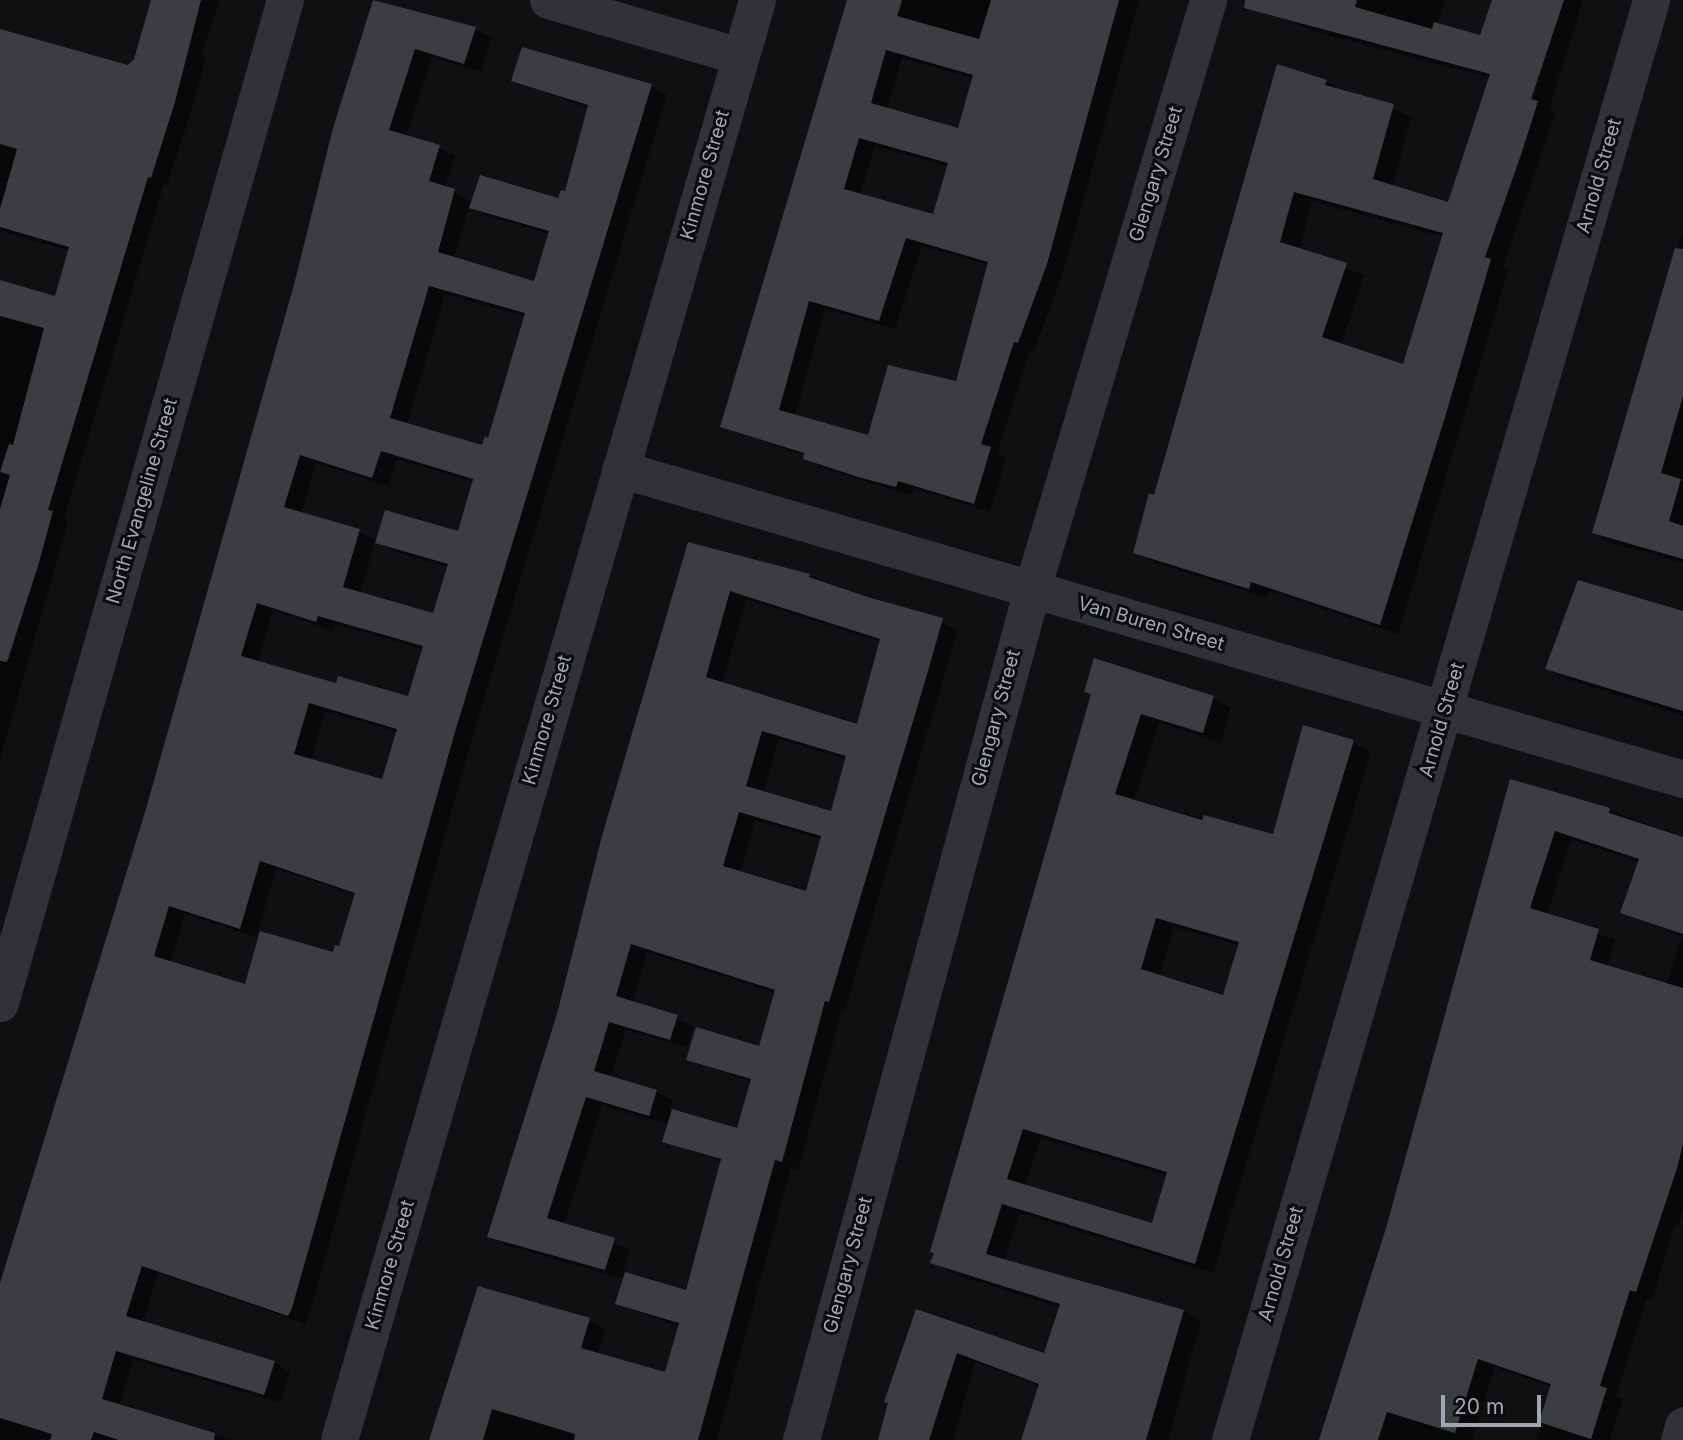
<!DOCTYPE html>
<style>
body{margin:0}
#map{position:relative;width:1683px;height:1440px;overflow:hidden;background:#101012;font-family:Inter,sans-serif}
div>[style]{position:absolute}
.shadow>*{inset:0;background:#0007}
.building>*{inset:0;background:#3c3d42}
.minor>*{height:37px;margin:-18.5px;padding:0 18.5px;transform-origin:18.5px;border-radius:18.5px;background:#313237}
span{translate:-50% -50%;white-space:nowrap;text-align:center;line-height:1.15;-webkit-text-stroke:6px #0c0c0d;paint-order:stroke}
.street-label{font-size:19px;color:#a1a6b4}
.scale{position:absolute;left:1441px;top:1395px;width:100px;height:32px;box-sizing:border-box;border:4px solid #a1a6b4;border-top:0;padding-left:9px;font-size:21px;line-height:24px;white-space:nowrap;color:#a1a6b4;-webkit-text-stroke:5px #0c0c0d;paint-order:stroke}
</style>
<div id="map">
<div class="shadow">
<div style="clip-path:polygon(155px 0,220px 0,201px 56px,206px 58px,191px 112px,167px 185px,164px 184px,64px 519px,68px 522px,0 759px,0 282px,56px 298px,70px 251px,0 231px,0 30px,128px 67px,135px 60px)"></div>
<div style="clip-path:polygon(evenodd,848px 0,1139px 0,1063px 273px,1034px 351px,1030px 350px,997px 453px,1006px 458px,990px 512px,914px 488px,912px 495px,821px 468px,805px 456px,722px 426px,848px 0,902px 58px,974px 79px,959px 130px,887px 109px,902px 58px,848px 0,875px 146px,949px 167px,934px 217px,860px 195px,875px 146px,848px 0,922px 246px,989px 265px,958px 383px,869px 437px,795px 416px,825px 309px,895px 329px,922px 246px)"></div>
<div style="clip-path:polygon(evenodd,1296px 0,1445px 0,1437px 25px,1481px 37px,1507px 0,1561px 0,1527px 107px,1530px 108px,1564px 0,1583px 0,1549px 110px,1555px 113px,1503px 268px,1508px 271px,1398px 634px,1270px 591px,1267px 598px,1153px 562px,1135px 552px,1326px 82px,1412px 116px,1392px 187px,1449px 204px,1490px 78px,1309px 30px,1291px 20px,1296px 0,1312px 201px,1444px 237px,1405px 366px,1341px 345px,1364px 275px,1299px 250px,1312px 201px)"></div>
<div style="clip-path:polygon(evenodd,375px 1px,475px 29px,491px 38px,481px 72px,432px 57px,406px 137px,455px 155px,445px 188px,473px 202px,560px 200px,566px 193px,589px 108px,513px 80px,651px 86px,667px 95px,471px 742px,308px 1318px,305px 1324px,158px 1273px,143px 1323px,274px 1362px,290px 1372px,280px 1403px,133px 1359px,119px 1406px,233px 1440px,0 1440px,0 1292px,147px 810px,375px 1px,469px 206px,488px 216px,550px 234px,535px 283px,454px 259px,469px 206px,375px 1px,445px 294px,526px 317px,490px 440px,483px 447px,407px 425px,445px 294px,375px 1px,397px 459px,474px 482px,459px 533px,377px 541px,359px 531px,301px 514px,316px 463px,388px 486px,397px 459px,375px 1px,375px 541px,393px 551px,449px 567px,434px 615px,360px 594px,375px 541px,375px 1px,273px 610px,332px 630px,335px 624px,424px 649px,409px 698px,337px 685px,258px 662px,273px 610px,375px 1px,325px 711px,398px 732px,383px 781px,311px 761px,325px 711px,375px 1px,276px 869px,356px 895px,341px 948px,334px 954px,246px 987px,170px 963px,185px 914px,256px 937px,276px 869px)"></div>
<div style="clip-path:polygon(1683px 229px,1683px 563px,1612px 543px,1594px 533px)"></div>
<div style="clip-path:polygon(evenodd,690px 544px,809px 575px,958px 629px,845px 1010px,842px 1009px,798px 1170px,791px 1168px,717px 1440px,432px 1440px,589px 1320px,605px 1329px,598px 1354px,667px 1374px,680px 1327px,617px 1304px,624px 1279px,505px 1245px,489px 1236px,559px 1014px,690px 544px,746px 599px,881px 642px,858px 726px,722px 684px,746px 599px,690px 544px,779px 739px,847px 760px,832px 814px,763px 793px,779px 739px,690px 544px,755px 820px,822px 840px,807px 893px,740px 873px,755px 820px,690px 544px,647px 952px,776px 993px,760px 1048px,688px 1059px,752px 1082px,738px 1130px,670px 1110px,673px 1101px,657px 1092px,610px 1078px,626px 1030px,687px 1048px,694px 1026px,633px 1003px,647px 952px,690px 544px,602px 1105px,669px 1125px,664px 1141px,722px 1162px,687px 1292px,623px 1273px,630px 1249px,564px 1225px,602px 1105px)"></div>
<div style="clip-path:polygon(1683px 613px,1683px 716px,1566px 679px,1548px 668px)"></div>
<div style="clip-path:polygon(evenodd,1095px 660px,1214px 698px,1231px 708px,1221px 742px,1159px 723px,1134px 801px,1274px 836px,1353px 742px,1371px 752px,1213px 1273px,1020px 1213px,1004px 1261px,1184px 1312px,1201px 1322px,1168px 1440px,1023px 1440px,1040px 1386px,975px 1362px,953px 1440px,880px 1440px,917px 1311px,1045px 1355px,1061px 1308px,950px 1273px,933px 1262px,1092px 695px,1095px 660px,1174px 927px,1239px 945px,1224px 997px,1159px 977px,1174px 927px,1095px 660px,1041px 1138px,1168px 1176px,1154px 1225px,1025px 1186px,1041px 1138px)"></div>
<div style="clip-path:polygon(evenodd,1511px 781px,1610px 810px,1683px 839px,1683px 1210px,1679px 1225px,1675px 1224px,1652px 1300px,1647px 1298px,1616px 1396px,1623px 1399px,1610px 1440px,1536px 1440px,1552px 1387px,1495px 1367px,1472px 1440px,1321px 1440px,1388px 1229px,1511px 781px,1571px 840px,1640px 862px,1622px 912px,1682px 936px,1666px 985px,1607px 967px,1615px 940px,1547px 915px,1571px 840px)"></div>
</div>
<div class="building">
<div style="clip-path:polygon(151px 0,201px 0,175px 102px,151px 178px,148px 177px,48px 510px,53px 511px,38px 566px,7px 662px,0 661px,0 509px,10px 475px,0 472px,9px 444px,13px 445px,44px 328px,0 316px,0 280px,55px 296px,69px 247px,0 227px,0 209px,17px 149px,0 144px,0 29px,128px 65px,134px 59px)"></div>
<div style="clip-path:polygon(evenodd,373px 0,476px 27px,464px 64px,415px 49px,389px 130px,440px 145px,429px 181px,455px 189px,438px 252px,534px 281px,549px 231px,469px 208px,480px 175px,558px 198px,561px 190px,565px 191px,588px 105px,511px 81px,522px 47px,652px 84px,455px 732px,292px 1308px,288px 1316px,142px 1266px,126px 1316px,275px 1361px,264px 1395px,116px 1351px,102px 1399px,215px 1433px,214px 1440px,119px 1440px,94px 1432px,91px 1440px,50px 1440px,52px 1434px,0 1418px,0 1283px,146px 809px,295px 281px,333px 128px,373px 0,429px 286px,525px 313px,488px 438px,485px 436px,482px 445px,390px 418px,429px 286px,373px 0,381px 451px,473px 479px,458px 531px,385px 510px,375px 543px,448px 564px,433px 613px,343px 587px,360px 529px,284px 507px,300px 455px,372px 478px,381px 451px,373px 0,257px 603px,316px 622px,318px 616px,423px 646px,408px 696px,338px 676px,336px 683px,241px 656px,257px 603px,373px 0,309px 703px,397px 729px,382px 779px,294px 754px,309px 703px,373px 0,260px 861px,355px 893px,339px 946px,335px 945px,333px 952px,260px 931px,245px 984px,154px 956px,169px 906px,240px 929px,260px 861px)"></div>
<div style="clip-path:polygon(evenodd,847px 0,902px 0,897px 16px,979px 39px,991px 0,1119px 0,1047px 264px,1018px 343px,1014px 342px,981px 444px,991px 447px,974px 504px,898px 481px,896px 487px,858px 477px,803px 459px,804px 453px,720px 427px,847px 0,886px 50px,973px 75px,958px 128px,871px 103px,886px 50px,847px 0,859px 138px,948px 163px,933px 214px,844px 189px,859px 138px,847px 0,906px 238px,988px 262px,956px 381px,888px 365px,868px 435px,779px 410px,809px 301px,879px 321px,906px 238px)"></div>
<div style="clip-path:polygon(evenodd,1245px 0,1357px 0,1355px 7px,1432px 29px,1434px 22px,1480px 35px,1492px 0,1564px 0,1531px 99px,1538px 101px,1522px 152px,1485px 257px,1491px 259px,1446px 414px,1380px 625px,1251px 582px,1249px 589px,1133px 553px,1149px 493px,1154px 495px,1277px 64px,1327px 80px,1325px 85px,1394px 104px,1373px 179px,1448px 202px,1490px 74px,1244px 8px,1245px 0,1294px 192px,1443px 233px,1403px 364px,1322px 337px,1347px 263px,1280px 242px,1294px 192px)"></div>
<div style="clip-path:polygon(1675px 248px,1683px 249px,1683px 396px,1661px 473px,1681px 479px,1669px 521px,1683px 526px,1683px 559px,1592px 533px)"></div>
<div style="clip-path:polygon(evenodd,688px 542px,810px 574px,809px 577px,871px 598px,943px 618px,926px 678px,829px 1002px,825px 1001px,782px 1162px,775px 1160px,698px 1440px,574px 1440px,575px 1434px,492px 1409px,483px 1440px,429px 1440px,478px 1286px,590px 1318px,581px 1348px,665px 1372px,679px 1323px,615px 1304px,625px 1272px,686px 1290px,721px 1159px,662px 1142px,672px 1109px,737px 1128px,751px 1079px,686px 1060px,696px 1027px,759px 1046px,775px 990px,631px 944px,616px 996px,678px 1015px,670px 1040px,609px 1022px,594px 1071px,657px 1090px,649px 1116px,586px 1097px,547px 1218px,615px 1238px,605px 1270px,487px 1237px,557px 1014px,602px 836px,688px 542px,730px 591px,880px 639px,857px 724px,706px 677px,730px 591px,688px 542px,762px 731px,846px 756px,831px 811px,746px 786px,762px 731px,688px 542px,739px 812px,821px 836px,806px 891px,723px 866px,739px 812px)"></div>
<div style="clip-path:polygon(1578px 580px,1683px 611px,1683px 711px,1545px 669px)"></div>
<div style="clip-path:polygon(evenodd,1094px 658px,1214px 696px,1203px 733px,1141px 714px,1115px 794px,1202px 820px,1204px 815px,1273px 834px,1303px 725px,1354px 740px,1195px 1264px,1002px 1204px,986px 1254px,1184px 1310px,1146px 1440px,1021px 1440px,1039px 1384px,957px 1353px,929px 1440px,878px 1440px,888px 1403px,884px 1402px,916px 1309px,1044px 1353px,1060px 1304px,930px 1263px,934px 1253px,930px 1252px,1091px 694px,1084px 692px,1094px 658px,1156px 918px,1239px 942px,1223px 995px,1141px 969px,1156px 918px,1094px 658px,1023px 1129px,1167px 1172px,1152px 1223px,1007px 1179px,1023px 1129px)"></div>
<div style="clip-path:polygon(1510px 779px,1610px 808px,1609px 813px,1683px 837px,1683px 934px,1620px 913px,1639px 859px,1555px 831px,1530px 908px,1599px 929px,1590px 960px,1683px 988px,1683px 1143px,1678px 1165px,1636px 1292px,1630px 1290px,1600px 1386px,1607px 1388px,1591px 1439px,1539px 1422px,1551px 1384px,1478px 1359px,1455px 1433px,1387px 1412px,1378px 1440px,1319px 1440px,1386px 1228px)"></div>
</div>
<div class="minor">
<div style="left:548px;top:0;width:200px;rotate:16.3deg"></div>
<div style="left:620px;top:469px;width:1107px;rotate:16.26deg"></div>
<div style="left:0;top:1003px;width:1043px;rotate:-74.14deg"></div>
<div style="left:339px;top:1440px;width:1499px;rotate:-73.81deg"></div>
<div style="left:801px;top:1440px;width:882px;rotate:-74.81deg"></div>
<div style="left:1032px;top:589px;width:615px;rotate:-73.36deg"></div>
<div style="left:1230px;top:1440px;width:1500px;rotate:-73.7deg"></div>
<div style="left:1679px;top:1440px;width:15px;rotate:-74deg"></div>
</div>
<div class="street-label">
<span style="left:1156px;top:174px;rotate:-73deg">Glengary Street</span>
<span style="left:705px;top:175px;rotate:-74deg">Kinmore Street</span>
<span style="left:1599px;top:176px;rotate:-74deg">Arnold Street</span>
<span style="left:142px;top:501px;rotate:-74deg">North Evangeline Street</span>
<span style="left:1151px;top:624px;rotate:16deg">Van Buren Street</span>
<span style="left:996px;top:718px;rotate:-75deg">Glengary Street</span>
<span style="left:547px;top:720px;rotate:-74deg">Kinmore Street</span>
<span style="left:1442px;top:720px;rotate:-74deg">Arnold Street</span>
<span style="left:1281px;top:1264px;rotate:-74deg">Arnold Street</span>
<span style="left:390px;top:1265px;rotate:-74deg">Kinmore Street</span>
<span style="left:848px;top:1265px;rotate:-75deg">Glengary Street</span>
</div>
<div class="scale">20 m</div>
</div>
